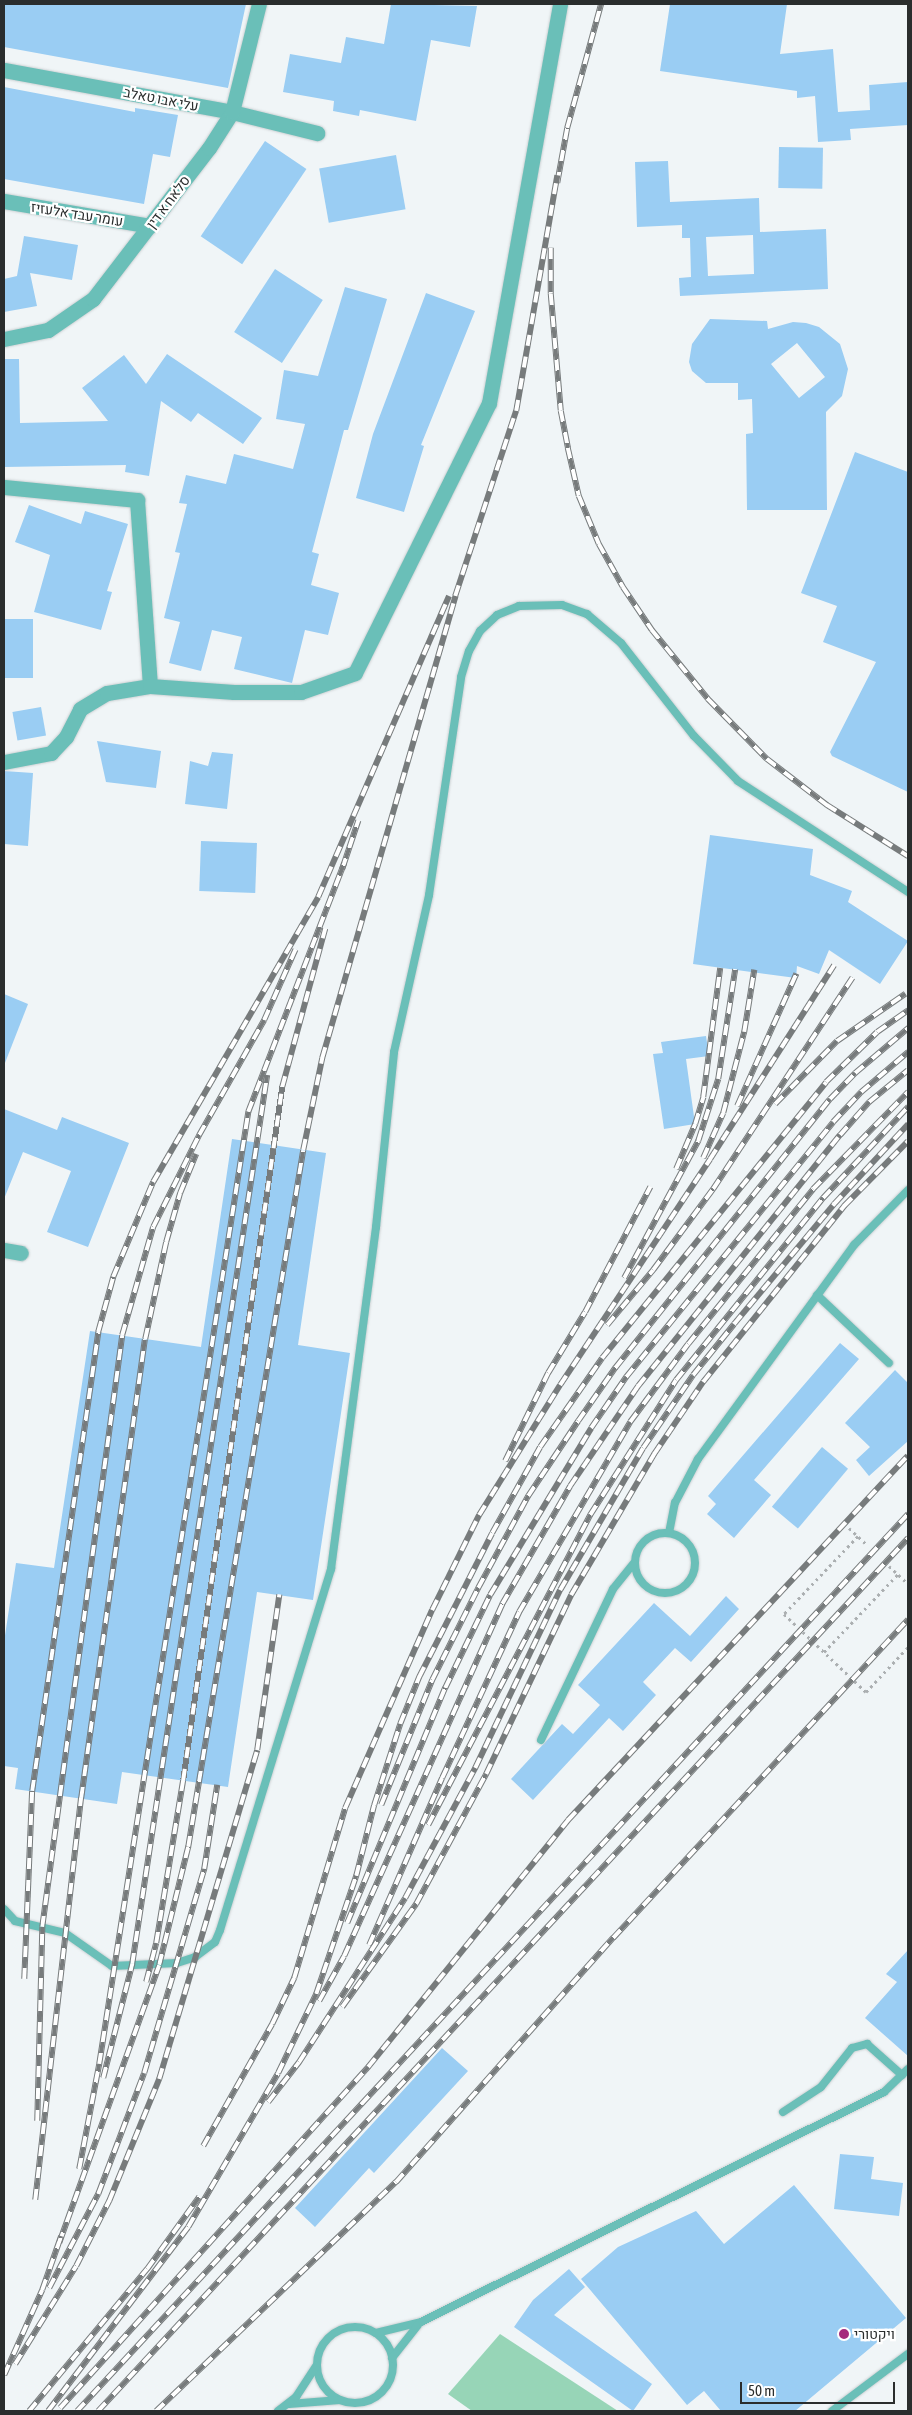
<!DOCTYPE html>
<meta charset="utf-8">
<style>
body{margin:0}
#map{position:relative;width:912px;height:2415px;overflow:hidden;background:#f0f5f7;font-family:"Asap Condensed",Heebo,sans-serif}
div>[style]{position:absolute}
.green>*{inset:0;background:#97d5b7}
.building>*{inset:0;background:#9acdf3;transform-origin:0 0}
.path>*{height:3px;margin-top:-1.5px;transform-origin:0;background:repeating-linear-gradient(90deg,#abafb1 0 2.5px,transparent 0 6.5px)}
.roads{filter:drop-shadow(0 0 1px #ccd1d3) drop-shadow(0 0 1px #ccd1d3)}
.service>*{height:8px;margin:-4px;padding:0 4px;transform-origin:4px;border-radius:4px;background:#6abfb8}
.service>.ring{margin:-4px;padding:0;box-sizing:content-box;background:none;border:8px solid #6abfb8;border-radius:50%}
.minor>*{height:15px;margin:-7.5px;padding:0 7.5px;transform-origin:7.5px;border-radius:7.5px;background:#6abfb8}
.tertiary>*{height:15px;margin:-7.5px;padding:0 7.5px;transform-origin:7.5px;border-radius:7.5px;background:#6abfb8}
.rail>*{height:5.5px;margin-top:-2.75px;transform-origin:0;background:repeating-linear-gradient(90deg,#fff 0 11px,#777b7c 0 22px);box-sizing:border-box;border-block:1px solid #777b7c}
.dots>*{width:14px;height:14px;translate:-50% -50%;box-sizing:border-box;border:2px solid #fff;border-radius:50%}
span{translate:-50% -50%;white-space:nowrap;text-align:center;line-height:1.15;-webkit-text-stroke:4.5px #fff;paint-order:stroke}
.street-label{font-size:14px;color:#2a2d2d}
.poi-label{font-size:14px;color:#2a2d2d}
.left{translate:0 -50%;text-align:left}
.frame{position:absolute;inset:0;border:5px solid #2a2d2d;pointer-events:none}
.scale{position:absolute;left:740px;top:2382px;width:155px;height:22px;box-sizing:border-box;border:2px solid #2a2d2d;border-top:0;padding-left:6px;font-size:15px;line-height:18px;white-space:nowrap;color:#2a2d2d;-webkit-text-stroke:4px #fff;paint-order:stroke}
</style>
<div id="map">
<div class="green">
<div style="clip-path:polygon(500px 2334px,618px 2411px,472px 2411px,448px 2394px)"></div>
</div>
<div class="building">
<div style="clip-path:polygon(4px 4px,246px 4px,228px 88px,4px 47px)"></div>
<div style="clip-path:polygon(391px 4px,477px 6px,470px 47px,431px 40px,416px 121px,360px 110px,359px 116px,333px 111px,334px 101px,283px 92px,290px 54px,341px 63px,346px 37px,384px 44px)"></div>
<div style="clip-path:polygon(670px 4px,787px 4px,780px 54px,833px 49px,838px 112px,870px 110px,869px 85px,908px 82px,908px 125px,850px 129px,851px 140px,818px 142px,815px 96px,797px 98px,797px 91px,660px 71px)"></div>
<div style="clip-path:polygon(4px 87px,135px 112px,135px 108px,178px 115px,170px 157px,153px 154px,144px 204px,4px 179px)"></div>
<div style="left:265px;top:141px;width:50px;height:115px;rotate:34deg"></div>
<div style="left:779px;top:147px;width:44px;height:41px;rotate:1deg"></div>
<div style="left:396px;top:155px;width:55px;height:78px;rotate:80deg"></div>
<div style="clip-path:polygon(evenodd,668px 161px,670px 202px,759px 198px,760px 232px,826px 229px,828px 289px,680px 296px,679px 278px,691px 277px,690px 238px,682px 238px,682px 225px,637px 227px,635px 162px,668px 161px,753px 235px,754px 274px,708px 276px,706px 237px,753px 235px)"></div>
<div style="clip-path:polygon(24px 236px,78px 245px,72px 280px,30px 273px,37px 306px,4px 312px,4px 279px,17px 276px)"></div>
<div style="left:275px;top:269px;width:57px;height:75px;rotate:33deg"></div>
<div style="clip-path:polygon(345px 287px,387px 299px,348px 430px,344px 430px,312px 552px,319px 554px,311px 585px,339px 593px,328px 635px,305px 630px,292px 683px,234px 669px,242px 637px,212px 630px,201px 671px,169px 663px,180px 622px,164px 618px,180px 553px,175px 552px,187px 504px,179px 503px,186px 475px,226px 484px,234px 454px,293px 469px,305px 424px,276px 419px,284px 370px,318px 376px)"></div>
<div style="clip-path:polygon(426px 293px,475px 311px,421px 445px,424px 446px,404px 512px,356px 498px,373px 434px)"></div>
<div style="clip-path:polygon(evenodd,710px 319px,767px 321px,768px 329px,793px 322px,806px 323px,819px 327px,840px 344px,848px 369px,842px 396px,826px 412px,827px 510px,747px 510px,746px 434px,753px 433px,752px 399px,738px 400px,738px 383px,706px 383px,692px 371px,689px 362px,692px 344px,710px 319px,797px 343px,825px 377px,799px 398px,771px 364px,797px 343px)"></div>
<div style="clip-path:polygon(167px 354px,262px 418px,243px 444px,198px 413px,191px 422px,161px 401px,149px 476px,125px 472px,126px 465px,4px 467px,4px 359px,19px 359px,20px 423px,108px 421px,82px 388px,124px 355px,146px 384px)"></div>
<div style="clip-path:polygon(855px 452px,908px 472px,908px 792px,832px 756px,830px 752px,876px 662px,823px 642px,837px 606px,801px 593px)"></div>
<div style="clip-path:polygon(29px 505px,81px 524px,85px 511px,128px 524px,107px 591px,112px 592px,101px 630px,34px 612px,50px 555px,15px 542px)"></div>
<div style="left:4px;top:619px;width:29px;height:59px"></div>
<div style="left:41px;top:707px;width:29px;height:29px;rotate:80deg"></div>
<div style="clip-path:polygon(97px 741px,161px 751px,156px 788px,106px 782px)"></div>
<div style="clip-path:polygon(212px 752px,233px 754px,227px 809px,185px 804px,190px 761px,208px 766px)"></div>
<div style="clip-path:polygon(4px 771px,33px 773px,28px 846px,4px 844px)"></div>
<div style="clip-path:polygon(710px 835px,813px 849px,810px 875px,852px 891px,848px 902px,908px 941px,880px 984px,829px 950px,819px 974px,797px 966px,796px 978px,693px 964px)"></div>
<div style="left:201px;top:841px;width:56px;height:50px;rotate:2deg"></div>
<div style="clip-path:polygon(4px 994px,28px 1004px,5px 1063px,4px 1063px)"></div>
<div style="clip-path:polygon(706px 1036px,709px 1056px,686px 1059px,695px 1124px,664px 1129px,653px 1054px,663px 1053px,661px 1042px)"></div>
<div style="clip-path:polygon(4px 1109px,57px 1130px,62px 1117px,129px 1143px,88px 1247px,47px 1232px,71px 1171px,23px 1152px,4px 1199px)"></div>
<div style="clip-path:polygon(232px 1139px,326px 1153px,298px 1345px,350px 1353px,313px 1600px,257px 1592px,228px 1787px,122px 1772px,117px 1804px,15px 1789px,18px 1768px,4px 1766px,4px 1642px,16px 1563px,54px 1568px,90px 1331px,201px 1347px)"></div>
<div style="clip-path:polygon(840px 1343px,859px 1359px,754px 1480px,771px 1495px,734px 1538px,707px 1514px,716px 1504px,708px 1496px)"></div>
<div style="clip-path:polygon(895px 1370px,908px 1383px,908px 1441px,869px 1476px,856px 1460px,870px 1447px,845px 1423px)"></div>
<div style="left:822px;top:1447px;width:34px;height:78px;rotate:40deg"></div>
<div style="clip-path:polygon(726px 1596px,739px 1609px,691px 1662px,675px 1648px,643px 1682px,656px 1695px,623px 1731px,609px 1718px,533px 1800px,511px 1779px,562px 1724px,573px 1734px,600px 1705px,578px 1685px,654px 1603px,690px 1636px)"></div>
<div style="clip-path:polygon(908px 1950px,908px 2056px,865px 2018px,897px 1982px,886px 1974px)"></div>
<div style="clip-path:polygon(442px 2048px,468px 2071px,374px 2173px,369px 2168px,315px 2227px,295px 2208px)"></div>
<div style="clip-path:polygon(840px 2154px,874px 2157px,871px 2179px,903px 2183px,899px 2216px,834px 2209px)"></div>
<div style="clip-path:polygon(794px 2185px,906px 2318px,795px 2411px,721px 2411px,704px 2391px,687px 2405px,581px 2279px,618px 2247px,696px 2211px,724px 2244px)"></div>
<div style="clip-path:polygon(569px 2269px,585px 2287px,554px 2315px,652px 2384px,633px 2411px,514px 2327px,533px 2300px)"></div>
</div>
<div class="path">
<div style="left:849px;top:1528px;width:25px;rotate:43deg"></div>
<div style="left:858px;top:1536px;width:108px;rotate:133.5deg"></div>
<div style="left:784px;top:1614px;width:113px;rotate:43.6deg"></div>
<div style="left:866px;top:1692px;width:62px;rotate:-47deg"></div>
<div style="left:889px;top:1566px;width:25px;rotate:43deg"></div>
<div style="left:824px;top:1652px;width:108px;rotate:-46.5deg"></div>
</div>
<div class="roads">
<div class="service">
<div style="left:817px;top:1295px;width:99px;rotate:43.4deg"></div>
<div class="ring" style="left:635px;top:1533px;width:52px;height:52px"></div>
<div style="left:669px;top:1533px;width:31px;rotate:-79deg"></div>
<div style="left:675px;top:1503px;width:50px;rotate:-62.4deg"></div>
<div style="left:698px;top:1459px;width:265px;rotate:-53.9deg"></div>
<div style="left:854px;top:1245px;width:77px;rotate:-45.5deg"></div>
<div style="left:541px;top:1740px;width:167px;rotate:-64.5deg"></div>
<div style="left:613px;top:1589px;width:33px;rotate:-51deg"></div>
<div style="left:4px;top:1909px;width:16px;rotate:47deg"></div>
<div style="left:15px;top:1921px;width:51px;rotate:13.5deg"></div>
<div style="left:65px;top:1933px;width:57px;rotate:35.1deg"></div>
<div style="left:112px;top:1966px;width:65px;rotate:-2.6deg"></div>
<div style="left:177px;top:1963px;width:19px;rotate:-18deg"></div>
<div style="left:195px;top:1957px;width:25px;rotate:-37deg"></div>
<div style="left:215px;top:1942px;width:13px;rotate:-67deg"></div>
<div style="left:220px;top:1930px;width:378px;rotate:-72.9deg"></div>
<div style="left:331px;top:1569px;width:345px;rotate:-82.5deg"></div>
<div style="left:376px;top:1227px;width:176px;rotate:-84.1deg"></div>
<div style="left:394px;top:1052px;width:161px;rotate:-77.4deg"></div>
<div style="left:429px;top:895px;width:220px;rotate:-81.6deg"></div>
<div style="left:461px;top:677px;width:27px;rotate:-73deg"></div>
<div style="left:469px;top:651px;width:23px;rotate:-61deg"></div>
<div style="left:480px;top:631px;width:23px;rotate:-43deg"></div>
<div style="left:497px;top:615px;width:24px;rotate:-22deg"></div>
<div style="left:519px;top:606px;width:43px;rotate:-1.3deg"></div>
<div style="left:562px;top:605px;width:27px;rotate:20deg"></div>
<div style="left:587px;top:614px;width:45px;rotate:40.5deg"></div>
<div style="left:621px;top:643px;width:118px;rotate:51.9deg"></div>
<div style="left:694px;top:736px;width:63px;rotate:45.6deg"></div>
<div style="left:738px;top:781px;width:203px;rotate:33.1deg"></div>
<div style="left:783px;top:2112px;width:45px;rotate:-33.3deg"></div>
<div style="left:821px;top:2087px;width:50px;rotate:-51.5deg"></div>
<div style="left:852px;top:2048px;width:16px;rotate:-15deg"></div>
<div style="left:867px;top:2044px;width:47px;rotate:41.5deg"></div>
<div class="ring" style="left:317px;top:2327px;width:68px;height:68px"></div>
<div style="left:376px;top:2333px;width:46px;rotate:-13.7deg"></div>
<div style="left:421px;top:2322px;width:517px;rotate:-26.42deg"></div>
<div style="left:884px;top:2092px;width:33px;rotate:-44deg"></div>
<div style="left:392px;top:2358px;width:42px;rotate:-51.8deg"></div>
<div style="left:289px;top:2404px;width:51px;rotate:-4.5deg"></div>
<div style="left:278px;top:2411px;width:23px;rotate:-38deg"></div>
<div style="left:296px;top:2397px;width:37px;rotate:-57deg"></div>
<div style="left:832px;top:2411px;width:95px;rotate:-36.9deg"></div>
</div>
<div class="minor">
<div style="left:4px;top:70px;width:232px;rotate:10.4deg"></div>
<div style="left:232px;top:112px;width:88px;rotate:13.9deg"></div>
<div style="left:4px;top:201px;width:148px;rotate:9.7deg"></div>
<div style="left:4px;top:1250px;width:17px;rotate:10deg"></div>
</div>
<div class="tertiary">
<div style="left:4px;top:339px;width:45px;rotate:-11.6deg"></div>
<div style="left:48px;top:330px;width:55px;rotate:-34.6deg"></div>
<div style="left:93px;top:299px;width:190px;rotate:-52.5deg"></div>
<div style="left:209px;top:148px;width:43px;rotate:-57.4deg"></div>
<div style="left:232px;top:112px;width:111px;rotate:-76deg"></div>
<div style="left:4px;top:487px;width:134px;rotate:5.6deg"></div>
<div style="left:137px;top:500px;width:186px;rotate:86deg"></div>
<div style="left:4px;top:762px;width:48px;rotate:-10.8deg"></div>
<div style="left:51px;top:753px;width:22px;rotate:-47deg"></div>
<div style="left:66px;top:737px;width:31px;rotate:-63deg"></div>
<div style="left:80px;top:709px;width:31px;rotate:-31deg"></div>
<div style="left:107px;top:693px;width:44px;rotate:-9.2deg"></div>
<div style="left:150px;top:686px;width:84px;rotate:4.1deg"></div>
<div style="left:234px;top:692px;width:67px"></div>
<div style="left:301px;top:692px;width:57px;rotate:-19.4deg"></div>
<div style="left:355px;top:673px;width:301px;rotate:-63.6deg"></div>
<div style="left:489px;top:403px;width:405px;rotate:-79.9deg"></div>
</div>
</div>
<div class="rail">
<div style="left:557px;top:183px;width:56px;rotate:-79.7deg"></div>
<div style="left:567px;top:128px;width:129px;rotate:-74.7deg"></div>
<div style="left:551px;top:248px;width:46px;rotate:90deg"></div>
<div style="left:551px;top:294px;width:117px;rotate:85.1deg"></div>
<div style="left:561px;top:411px;width:38px;rotate:79deg"></div>
<div style="left:568px;top:448px;width:49px;rotate:77.1deg"></div>
<div style="left:579px;top:496px;width:52px;rotate:67.4deg"></div>
<div style="left:599px;top:544px;width:49px;rotate:60.8deg"></div>
<div style="left:623px;top:587px;width:52px;rotate:56deg"></div>
<div style="left:652px;top:630px;width:89px;rotate:50.9deg"></div>
<div style="left:708px;top:699px;width:84px;rotate:45.5deg"></div>
<div style="left:767px;top:759px;width:76px;rotate:37.5deg"></div>
<div style="left:827px;top:805px;width:96px;rotate:32.2deg"></div>
<div style="left:342px;top:869px;width:51px;rotate:-71.6deg"></div>
<div style="left:775px;top:1104px;width:88px;rotate:-45.5deg"></div>
<div style="left:837px;top:1041px;width:83px;rotate:-34.7deg"></div>
<div style="left:737px;top:1106px;width:145px;rotate:-65.9deg"></div>
<div style="left:703px;top:1158px;width:49px;rotate:-66deg"></div>
<div style="left:723px;top:1113px;width:84px;rotate:-75.5deg"></div>
<div style="left:744px;top:1032px;width:63px;rotate:-80.8deg"></div>
<div style="left:676px;top:1169px;width:49px;rotate:-67.1deg"></div>
<div style="left:695px;top:1124px;width:28px;rotate:-73deg"></div>
<div style="left:703px;top:1097px;width:130px;rotate:-82.5deg"></div>
<div style="left:624px;top:1278px;width:156px;rotate:-61.6deg"></div>
<div style="left:698px;top:1141px;width:65px;rotate:-72.1deg"></div>
<div style="left:718px;top:1079px;width:111px;rotate:-81.2deg"></div>
<div style="left:607px;top:1325px;width:72px;rotate:-50.1deg"></div>
<div style="left:653px;top:1270px;width:101px;rotate:-53.5deg"></div>
<div style="left:713px;top:1189px;width:253px;rotate:-56.6deg"></div>
<div style="left:505px;top:1461px;width:98px;rotate:-64deg"></div>
<div style="left:548px;top:1373px;width:71px;rotate:-58.8deg"></div>
<div style="left:585px;top:1312px;width:141px;rotate:-62.5deg"></div>
<div style="left:381px;top:1805px;width:135px;rotate:-67.8deg"></div>
<div style="left:432px;top:1680px;width:103px;rotate:-63.4deg"></div>
<div style="left:478px;top:1588px;width:105px;rotate:-61.5deg"></div>
<div style="left:528px;top:1496px;width:90px;rotate:-56.3deg"></div>
<div style="left:578px;top:1421px;width:65px;rotate:-55.1deg"></div>
<div style="left:615px;top:1368px;width:344px;rotate:-51.4deg"></div>
<div style="left:830px;top:1099px;width:36px;rotate:-46deg"></div>
<div style="left:855px;top:1073px;width:70px;rotate:-40.3deg"></div>
<div style="left:428px;top:1825px;width:350px;rotate:-62.4deg"></div>
<div style="left:590px;top:1515px;width:160px;rotate:-57.5deg"></div>
<div style="left:676px;top:1380px;width:234px;rotate:-51.1deg"></div>
<div style="left:823px;top:1198px;width:125px;rotate:-47deg"></div>
<div style="left:347px;top:1923px;width:255px;rotate:-67.4deg"></div>
<div style="left:445px;top:1688px;width:103px;rotate:-64.2deg"></div>
<div style="left:490px;top:1595px;width:195px;rotate:-58.8deg"></div>
<div style="left:591px;top:1428px;width:62px;rotate:-55.5deg"></div>
<div style="left:626px;top:1377px;width:328px;rotate:-50.9deg"></div>
<div style="left:833px;top:1122px;width:41px;rotate:-47deg"></div>
<div style="left:861px;top:1092px;width:62px;rotate:-40.4deg"></div>
<div style="left:369px;top:1945px;width:182px;rotate:-66.4deg"></div>
<div style="left:442px;top:1778px;width:183px;rotate:-65.1deg"></div>
<div style="left:519px;top:1612px;width:220px;rotate:-59.7deg"></div>
<div style="left:630px;top:1422px;width:97px;rotate:-53.4deg"></div>
<div style="left:688px;top:1344px;width:199px;rotate:-51.1deg"></div>
<div style="left:813px;top:1189px;width:136px;rotate:-45.6deg"></div>
<div style="left:24px;top:1979px;width:188px;rotate:-87.6deg"></div>
<div style="left:32px;top:1791px;width:464px;rotate:-81.8deg"></div>
<div style="left:98px;top:1332px;width:57px;rotate:-74.7deg"></div>
<div style="left:113px;top:1277px;width:103px;rotate:-67.2deg"></div>
<div style="left:153px;top:1182px;width:329px;rotate:-59.9deg"></div>
<div style="left:318px;top:897px;width:328px;rotate:-66.5deg"></div>
<div style="left:146px;top:1982px;width:40px;rotate:-75.6deg"></div>
<div style="left:156px;top:1943px;width:165px;rotate:-80.6deg"></div>
<div style="left:183px;top:1780px;width:700px;rotate:-81.87deg"></div>
<div style="left:282px;top:1087px;width:164px;rotate:-74.8deg"></div>
<div style="left:319px;top:2001px;width:51px;rotate:-60.9deg"></div>
<div style="left:344px;top:1956px;width:386px;rotate:-65.8deg"></div>
<div style="left:502px;top:1604px;width:136px;rotate:-60deg"></div>
<div style="left:570px;top:1486px;width:121px;rotate:-55.8deg"></div>
<div style="left:638px;top:1386px;width:322px;rotate:-51.2deg"></div>
<div style="left:840px;top:1135px;width:44px;rotate:-48.7deg"></div>
<div style="left:869px;top:1102px;width:50px;rotate:-39.4deg"></div>
<div style="left:342px;top:2007px;width:127px;rotate:-54.3deg"></div>
<div style="left:416px;top:1904px;width:148px;rotate:-61.7deg"></div>
<div style="left:486px;top:1774px;width:198px;rotate:-64.6deg"></div>
<div style="left:571px;top:1595px;width:164px;rotate:-59.5deg"></div>
<div style="left:654px;top:1454px;width:87px;rotate:-55.8deg"></div>
<div style="left:703px;top:1382px;width:226px;rotate:-51.3deg"></div>
<div style="left:844px;top:1206px;width:91px;rotate:-45.4deg"></div>
<div style="left:103px;top:2078px;width:118px;rotate:-75.7deg"></div>
<div style="left:132px;top:1964px;width:899px;rotate:-81.37deg"></div>
<div style="left:268px;top:2102px;width:51px;rotate:-52.2deg"></div>
<div style="left:299px;top:2062px;width:195px;rotate:-57.1deg"></div>
<div style="left:405px;top:1898px;width:148px;rotate:-61.7deg"></div>
<div style="left:475px;top:1768px;width:197px;rotate:-64.5deg"></div>
<div style="left:560px;top:1590px;width:164px;rotate:-59.7deg"></div>
<div style="left:643px;top:1448px;width:88px;rotate:-55.6deg"></div>
<div style="left:693px;top:1375px;width:65px;rotate:-51.2deg"></div>
<div style="left:734px;top:1324px;width:156px;rotate:-50.2deg"></div>
<div style="left:834px;top:1204px;width:109px;rotate:-47.2deg"></div>
<div style="left:37px;top:2121px;width:194px;rotate:-88.5deg"></div>
<div style="left:42px;top:1927px;width:597px;rotate:-82.3deg"></div>
<div style="left:122px;top:1335px;width:112px;rotate:-74deg"></div>
<div style="left:153px;top:1227px;width:103px;rotate:-63.4deg"></div>
<div style="left:199px;top:1135px;width:132px;rotate:-60.5deg"></div>
<div style="left:264px;top:1020px;width:77px;rotate:-66.1deg"></div>
<div style="left:203px;top:2146px;width:140px;rotate:-60.5deg"></div>
<div style="left:272px;top:2024px;width:51px;rotate:-64.4deg"></div>
<div style="left:294px;top:1978px;width:177px;rotate:-73.3deg"></div>
<div style="left:345px;top:1808px;width:216px;rotate:-66.3deg"></div>
<div style="left:432px;top:1610px;width:106px;rotate:-63.7deg"></div>
<div style="left:479px;top:1515px;width:153px;rotate:-58.1deg"></div>
<div style="left:560px;top:1385px;width:271px;rotate:-56.4deg"></div>
<div style="left:710px;top:1159px;width:230px;rotate:-57.4deg"></div>
<div style="left:79px;top:2169px;width:107px;rotate:-79.2deg"></div>
<div style="left:99px;top:2064px;width:964px;rotate:-81.1deg"></div>
<div style="left:248px;top:1112px;width:267px;rotate:-68.9deg"></div>
<div style="left:35px;top:2200px;width:405px;rotate:-83.5deg"></div>
<div style="left:81px;top:1798px;width:463px;rotate:-82.1deg"></div>
<div style="left:145px;top:1339px;width:99px;rotate:-77.8deg"></div>
<div style="left:166px;top:1242px;width:51px;rotate:-74.1deg"></div>
<div style="left:180px;top:1193px;width:42px;rotate:-67.7deg"></div>
<div style="left:59px;top:2243px;width:295px;rotate:-70.2deg"></div>
<div style="left:159px;top:1965px;width:122px;rotate:-76.2deg"></div>
<div style="left:188px;top:1847px;width:706px;rotate:-80.63deg"></div>
<div style="left:303px;top:1150px;width:94px;rotate:-78.3deg"></div>
<div style="left:322px;top:1058px;width:481px;rotate:-73.9deg"></div>
<div style="left:455px;top:596px;width:195px;rotate:-71.8deg"></div>
<div style="left:516px;top:411px;width:239px;rotate:-80.1deg"></div>
<div style="left:49px;top:2288px;width:106px;rotate:-62.5deg"></div>
<div style="left:98px;top:2194px;width:129px;rotate:-69.2deg"></div>
<div style="left:144px;top:2073px;width:213px;rotate:-73.6deg"></div>
<div style="left:204px;top:1869px;width:85px;rotate:-81.2deg"></div>
<div style="left:15px;top:2364px;width:115px;rotate:-58.1deg"></div>
<div style="left:76px;top:2266px;width:73px;rotate:-63.1deg"></div>
<div style="left:109px;top:2201px;width:132px;rotate:-67.7deg"></div>
<div style="left:159px;top:2079px;width:343px;rotate:-73.4deg"></div>
<div style="left:257px;top:1750px;width:157px;rotate:-81.9deg"></div>
<div style="left:4px;top:2375px;width:93px;rotate:-65.9deg"></div>
<div style="left:42px;top:2290px;width:57px;rotate:-70.6deg"></div>
<div style="left:60px;top:2408px;width:460px;rotate:-47.9deg"></div>
<div style="left:368px;top:2067px;width:318px;rotate:-51deg"></div>
<div style="left:568px;top:1820px;width:498px;rotate:-47deg"></div>
<div style="left:29px;top:2411px;width:185px;rotate:-50.3deg"></div>
<div style="left:147px;top:2269px;width:89px;rotate:-54.2deg"></div>
<div style="left:48px;top:2411px;width:231px;rotate:-52.7deg"></div>
<div style="left:188px;top:2227px;width:178px;rotate:-59.7deg"></div>
<div style="left:278px;top:2073px;width:88px;rotate:-64.3deg"></div>
<div style="left:316px;top:1994px;width:125px;rotate:-71.3deg"></div>
<div style="left:356px;top:1876px;width:73px;rotate:-75.8deg"></div>
<div style="left:374px;top:1805px;width:85px;rotate:-72.2deg"></div>
<div style="left:400px;top:1724px;width:51px;rotate:-68deg"></div>
<div style="left:419px;top:1677px;width:161px;rotate:-63.1deg"></div>
<div style="left:492px;top:1533px;width:98px;rotate:-60.8deg"></div>
<div style="left:540px;top:1447px;width:108px;rotate:-55.1deg"></div>
<div style="left:602px;top:1358px;width:355px;rotate:-50.9deg"></div>
<div style="left:826px;top:1082px;width:71px;rotate:-44.4deg"></div>
<div style="left:877px;top:1032px;width:38px;rotate:-35deg"></div>
<div style="left:77px;top:2411px;width:1223px;rotate:-47.19deg"></div>
<div style="left:98px;top:2411px;width:1191px;rotate:-47.14deg"></div>
<div style="left:156px;top:2411px;width:332px;rotate:-43.7deg"></div>
<div style="left:396px;top:2182px;width:327px;rotate:-48.4deg"></div>
<div style="left:613px;top:1938px;width:434px;rotate:-47.2deg"></div>
</div>
<div class="dots">
<div style="left:844px;top:2334px;background:#a5297c"></div>
</div>
<div class="street-label">
<span style="left:161px;top:99px;rotate:11deg">עלי אבו טאלב</span>
<span style="left:168px;top:202px;rotate:-53deg">סלאח א דין</span>
<span style="left:77px;top:214px;rotate:9deg">עומר עבד אלעזיז</span>
</div>
<div class="poi-label">
<span class="left" style="left:854px;top:2334px">ויקטורי</span>
</div>
<div class="frame"></div>
<div class="scale">50 m</div>
</div>
